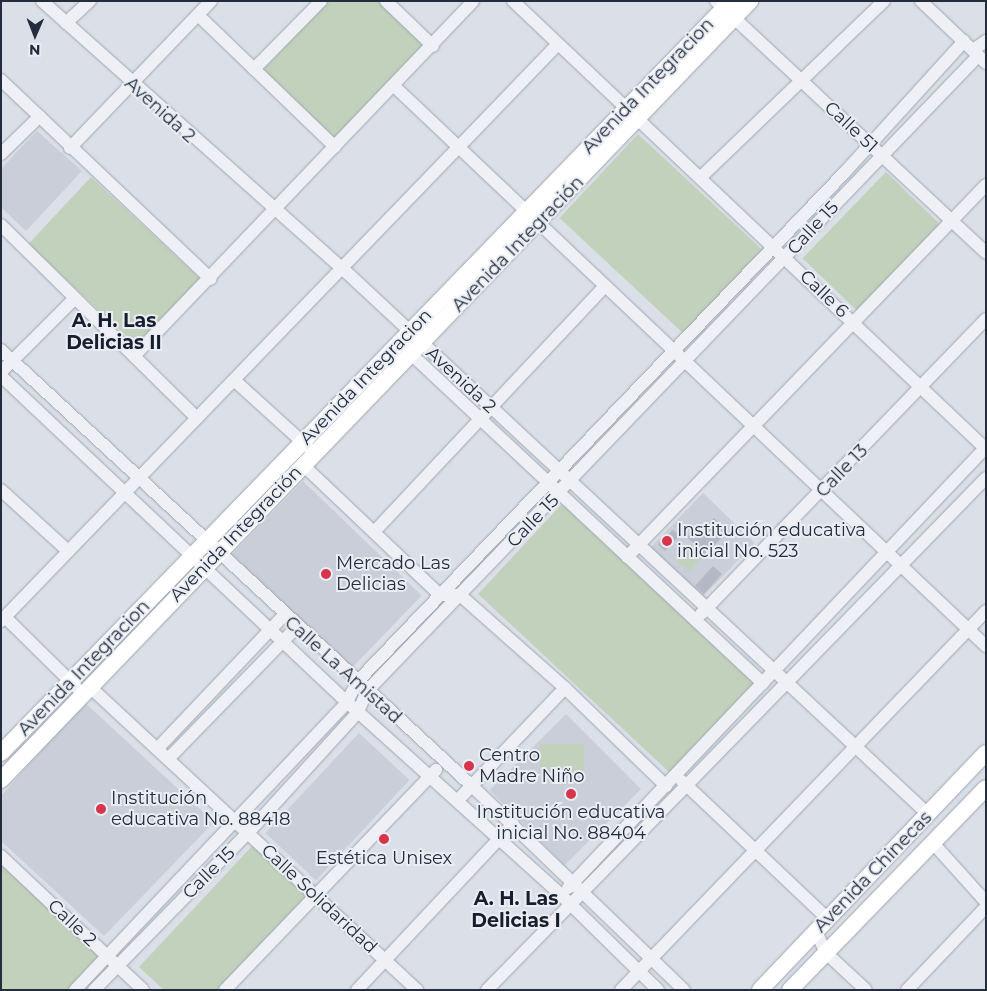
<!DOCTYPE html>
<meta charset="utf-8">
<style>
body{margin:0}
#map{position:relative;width:987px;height:991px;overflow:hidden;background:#dbdfe7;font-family:Montserrat,sans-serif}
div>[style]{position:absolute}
.built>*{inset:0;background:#c9ced9;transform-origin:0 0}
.green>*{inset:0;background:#c1d1bb;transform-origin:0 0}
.building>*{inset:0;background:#b2b8c4;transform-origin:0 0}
.roads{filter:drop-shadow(0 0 1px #a0a6b1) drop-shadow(0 0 1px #a0a6b1)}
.minor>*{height:12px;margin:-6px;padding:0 6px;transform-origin:6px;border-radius:6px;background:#eef0f5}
.major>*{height:16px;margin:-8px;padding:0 8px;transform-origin:8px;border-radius:8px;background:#fff}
.dots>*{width:14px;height:14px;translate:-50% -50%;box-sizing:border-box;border:2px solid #eaeef4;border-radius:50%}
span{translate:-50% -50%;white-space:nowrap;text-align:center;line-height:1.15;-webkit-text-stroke:4px #eaeef4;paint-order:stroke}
.street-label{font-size:18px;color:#242d3d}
.poi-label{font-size:18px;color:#242d3d}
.left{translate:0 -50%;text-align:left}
.neighbourhood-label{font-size:19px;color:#171e2e;font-weight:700}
.frame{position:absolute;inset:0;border:2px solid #242d3d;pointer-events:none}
.north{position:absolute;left:10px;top:10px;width:50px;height:50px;-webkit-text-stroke:4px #eaeef4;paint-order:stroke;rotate:181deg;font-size:14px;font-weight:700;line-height:20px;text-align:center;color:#242d3d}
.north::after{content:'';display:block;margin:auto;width:18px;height:22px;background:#242d3d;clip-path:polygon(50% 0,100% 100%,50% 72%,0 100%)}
</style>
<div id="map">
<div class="built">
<div style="clip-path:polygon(37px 131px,82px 171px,26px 231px,1px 207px,1px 169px)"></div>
<div style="left:303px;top:481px;width:165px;height:102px;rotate:44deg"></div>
<div style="left:703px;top:493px;width:72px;height:75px;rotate:44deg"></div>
<div style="clip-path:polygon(84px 702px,214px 822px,104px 936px,1px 841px,1px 796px)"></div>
<div style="left:566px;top:714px;width:106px;height:108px;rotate:45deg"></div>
<div style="left:359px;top:733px;width:69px;height:137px;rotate:43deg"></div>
</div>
<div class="green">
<div style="clip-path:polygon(328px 1px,380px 1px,428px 47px,335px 142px,263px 70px)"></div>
<div style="left:638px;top:134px;width:173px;height:115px;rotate:43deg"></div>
<div style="left:886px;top:172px;width:76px;height:120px;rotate:44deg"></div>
<div style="left:91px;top:177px;width:152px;height:92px;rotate:43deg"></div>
<div style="left:562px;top:504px;width:267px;height:123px;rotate:43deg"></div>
<div style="left:692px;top:544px;width:16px;height:23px;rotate:40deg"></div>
<div style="left:540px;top:744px;width:44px;height:27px"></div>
<div style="clip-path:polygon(255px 843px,314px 898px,225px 990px,164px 990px,139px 967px)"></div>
<div style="clip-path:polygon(1px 860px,103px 954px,69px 990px,1px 990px)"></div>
</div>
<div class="building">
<div style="clip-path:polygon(714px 518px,728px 531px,705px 555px,687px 537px,693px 531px,698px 535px)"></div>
<div style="clip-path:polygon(673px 530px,679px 536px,665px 551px,658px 544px)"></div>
<div style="left:713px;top:566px;width:12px;height:27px;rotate:42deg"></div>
</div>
<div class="roads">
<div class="minor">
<div style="left:42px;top:1px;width:402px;rotate:41.7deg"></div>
<div style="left:342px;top:268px;width:801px;rotate:42.98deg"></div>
<div style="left:386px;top:1px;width:65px;rotate:43.8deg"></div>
<div style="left:513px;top:1px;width:651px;rotate:43.45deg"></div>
<div style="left:716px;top:1px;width:369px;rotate:43deg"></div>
<div style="left:921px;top:1px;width:90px;rotate:43.6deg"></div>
<div style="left:198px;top:15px;width:190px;rotate:43.9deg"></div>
<div style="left:66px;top:23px;width:33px;rotate:-43deg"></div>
<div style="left:973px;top:50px;width:16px;rotate:-35deg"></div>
<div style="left:254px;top:69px;width:95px;rotate:-45.4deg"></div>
<div style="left:1px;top:80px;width:289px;rotate:43.5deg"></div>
<div style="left:394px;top:86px;width:815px;rotate:43.41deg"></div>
<div style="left:70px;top:148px;width:204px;rotate:-46.2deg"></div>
<div style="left:1px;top:154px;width:54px;rotate:-44.3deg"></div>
<div style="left:701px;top:177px;width:254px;rotate:-43.9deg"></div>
<div style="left:1px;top:225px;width:275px;rotate:44.6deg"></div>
<div style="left:1px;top:350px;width:642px;rotate:42.79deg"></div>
<div style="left:472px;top:786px;width:294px;rotate:43.9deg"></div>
<div style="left:136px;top:354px;width:488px;rotate:-46.3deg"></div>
<div style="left:411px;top:354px;width:482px;rotate:43.1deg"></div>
<div style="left:1px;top:372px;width:103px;rotate:-45deg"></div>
<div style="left:1px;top:376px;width:475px;rotate:43.3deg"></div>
<div style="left:347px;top:702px;width:288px;rotate:42deg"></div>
<div style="left:561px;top:895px;width:136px;rotate:44.4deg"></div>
<div style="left:234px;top:380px;width:100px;rotate:42.2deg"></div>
<div style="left:303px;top:465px;width:189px;rotate:43.5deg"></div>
<div style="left:440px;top:595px;width:20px"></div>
<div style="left:460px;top:595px;width:140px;rotate:41.5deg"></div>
<div style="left:565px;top:688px;width:141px;rotate:44.1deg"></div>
<div style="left:1px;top:490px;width:91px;rotate:42.3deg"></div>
<div style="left:374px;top:532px;width:336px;rotate:-46.8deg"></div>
<div style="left:627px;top:557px;width:517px;rotate:-46.02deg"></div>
<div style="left:701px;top:614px;width:410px;rotate:-46deg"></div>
<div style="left:5px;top:617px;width:100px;rotate:44.6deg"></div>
<div style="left:1px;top:621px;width:802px;rotate:-46.01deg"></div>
<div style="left:90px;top:687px;width:446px;rotate:42.8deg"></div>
<div style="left:157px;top:749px;width:185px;rotate:-46.5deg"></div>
<div style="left:168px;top:759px;width:185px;rotate:-45.7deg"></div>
<div style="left:682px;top:781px;width:201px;rotate:43.4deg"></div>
<div style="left:458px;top:800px;width:155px;rotate:-46.3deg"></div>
<div style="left:933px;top:843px;width:79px;rotate:48.1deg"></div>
<div style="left:1px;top:856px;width:195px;rotate:43.3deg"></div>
<div style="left:568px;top:888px;width:608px;rotate:-46.53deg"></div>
<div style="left:816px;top:931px;width:24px;rotate:66deg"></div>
<div style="left:826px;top:953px;width:54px;rotate:42.8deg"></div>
<div style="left:75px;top:990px;width:396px;rotate:-46.6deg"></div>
<div style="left:347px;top:702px;width:22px;rotate:-63deg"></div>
<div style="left:357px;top:682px;width:706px;rotate:-46.26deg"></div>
<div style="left:845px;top:172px;width:177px;rotate:-47.7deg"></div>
<div style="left:94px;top:990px;width:220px;rotate:-45.6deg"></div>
<div style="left:248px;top:833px;width:164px;rotate:-47.7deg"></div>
<div style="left:358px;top:712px;width:23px;rotate:-67deg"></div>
<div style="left:367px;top:691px;width:881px;rotate:-46.1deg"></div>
<div style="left:225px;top:990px;width:305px;rotate:-46.2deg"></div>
<div style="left:357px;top:990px;width:228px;rotate:-46.8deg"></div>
<div style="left:487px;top:990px;width:715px;rotate:-45.74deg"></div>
<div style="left:621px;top:990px;width:526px;rotate:-46.08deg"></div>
<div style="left:907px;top:990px;width:115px;rotate:-46.4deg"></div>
</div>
<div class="major">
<div style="left:1px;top:753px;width:1048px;rotate:-45.85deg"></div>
<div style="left:1px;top:780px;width:1081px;rotate:-46.12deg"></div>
<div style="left:760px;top:990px;width:327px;rotate:-46.4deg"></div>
<div style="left:790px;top:990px;width:281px;rotate:-45.9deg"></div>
</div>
</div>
<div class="dots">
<div style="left:667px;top:541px;background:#d7354b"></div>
<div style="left:326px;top:574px;background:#d7354b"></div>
<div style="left:469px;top:766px;background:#d7354b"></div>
<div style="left:571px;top:794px;background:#d7354b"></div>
<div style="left:101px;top:809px;background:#d7354b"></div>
<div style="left:384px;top:839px;background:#d7354b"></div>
</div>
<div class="street-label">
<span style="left:648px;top:86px;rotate:-46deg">Avenida Integracion</span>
<span style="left:160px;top:110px;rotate:42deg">Avenida 2</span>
<span style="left:851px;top:127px;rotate:43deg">Calle 51</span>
<span style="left:813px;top:228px;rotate:-47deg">Calle 15</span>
<span style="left:518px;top:244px;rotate:-46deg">Avenida Integración</span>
<span style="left:824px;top:294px;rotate:44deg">Calle 6</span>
<span style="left:366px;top:377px;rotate:-46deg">Avenida Integracion</span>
<span style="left:461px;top:380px;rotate:43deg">Avenida 2</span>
<span style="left:842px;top:471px;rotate:-46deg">Calle 13</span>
<span style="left:533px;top:521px;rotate:-46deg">Calle 15</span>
<span style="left:236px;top:534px;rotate:-46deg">Avenida Integración</span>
<span style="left:84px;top:668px;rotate:-46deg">Avenida Integracion</span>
<span style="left:343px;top:670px;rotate:42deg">Calle La Amistad</span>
<span style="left:873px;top:872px;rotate:-46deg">Avenida Chinecas</span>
<span style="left:209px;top:873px;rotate:-45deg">Calle 15</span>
<span style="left:319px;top:899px;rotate:43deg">Calle Solidaridad</span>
<span style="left:72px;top:923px;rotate:43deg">Calle 2</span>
</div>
<div class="poi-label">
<span class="left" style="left:677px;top:541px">Institución educativa<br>inicial No. 523</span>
<span class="left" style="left:336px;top:574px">Mercado Las<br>Delicias</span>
<span class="left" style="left:479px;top:766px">Centro<br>Madre Niño</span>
<span class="left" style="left:111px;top:809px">Institución<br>educativa No. 88418</span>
<span style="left:571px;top:823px">Institución educativa<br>inicial No. 88404</span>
<span style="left:384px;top:858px">Estética Unisex</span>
</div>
<div class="neighbourhood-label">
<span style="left:114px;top:332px">A. H. Las<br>Delicias II</span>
<span style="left:516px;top:910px">A. H. Las<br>Delicias I</span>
</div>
<div class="frame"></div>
<div class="north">N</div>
</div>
